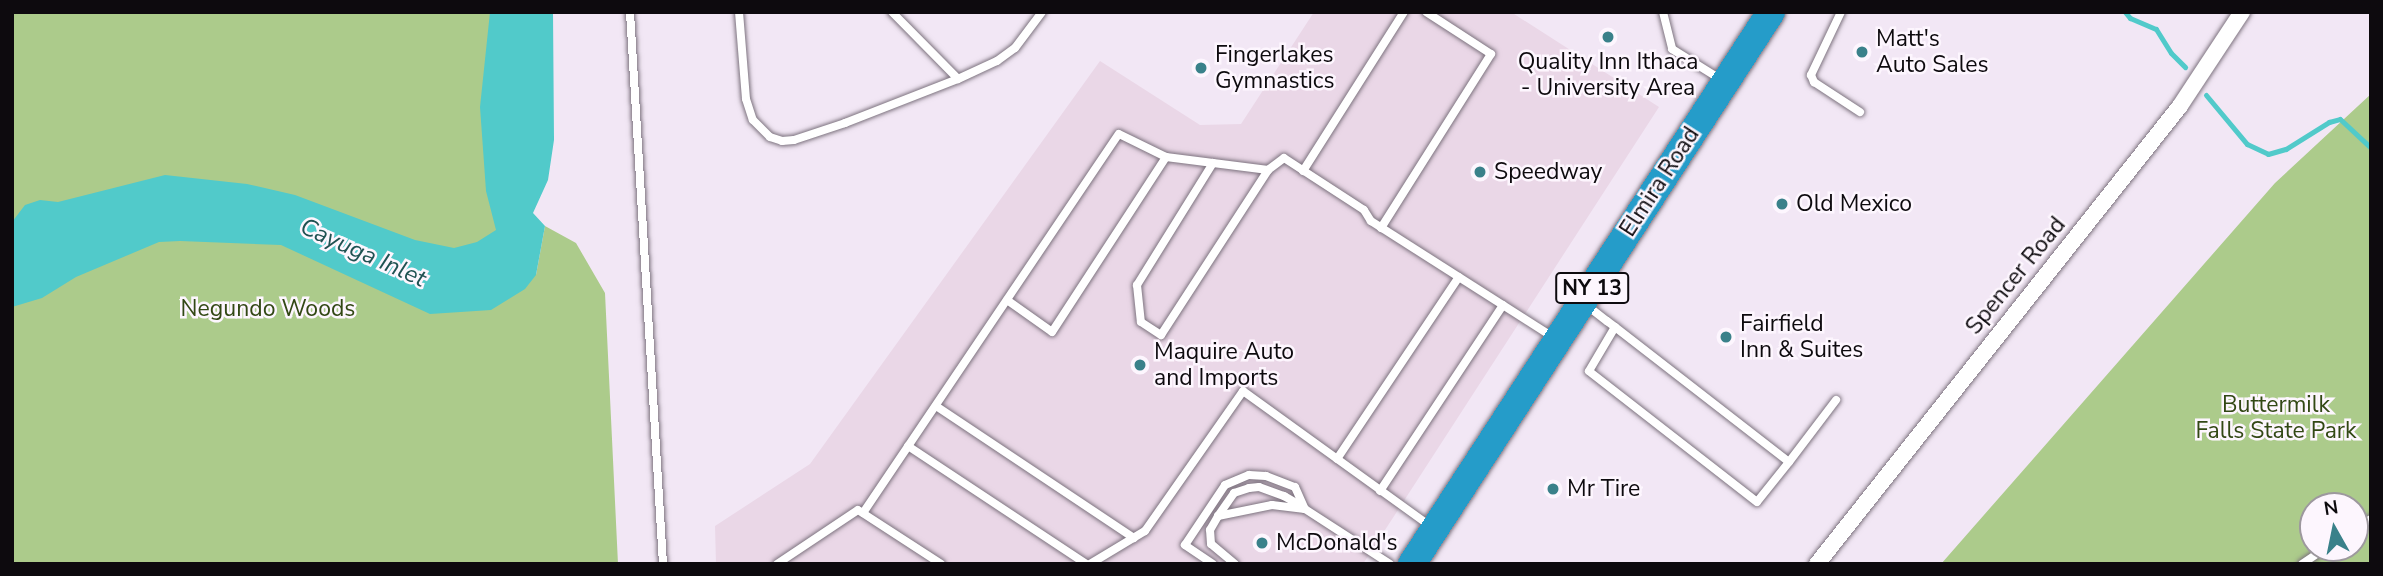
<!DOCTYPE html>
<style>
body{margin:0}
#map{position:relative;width:2383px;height:576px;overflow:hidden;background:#f2e7f5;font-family:"Nunito Sans",sans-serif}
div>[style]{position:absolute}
.commercial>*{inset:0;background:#ead7e7}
.green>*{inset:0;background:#accb8b}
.water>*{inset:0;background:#51caca}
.stream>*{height:5px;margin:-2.5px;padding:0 2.5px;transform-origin:2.5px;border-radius:2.5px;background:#51caca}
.roads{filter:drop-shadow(0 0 2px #7d737f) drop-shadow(0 0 2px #7d737f)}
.lane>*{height:8px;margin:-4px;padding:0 4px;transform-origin:4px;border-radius:4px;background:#fff}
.street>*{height:16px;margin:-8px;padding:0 8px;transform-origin:8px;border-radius:8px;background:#fff}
.highway>*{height:28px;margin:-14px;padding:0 14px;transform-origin:14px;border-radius:14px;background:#259cc9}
.dots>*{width:19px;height:19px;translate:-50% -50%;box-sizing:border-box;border:4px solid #fdf6fe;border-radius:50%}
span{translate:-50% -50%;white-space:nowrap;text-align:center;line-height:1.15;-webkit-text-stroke:5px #fdf6fe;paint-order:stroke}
.shield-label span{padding:2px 5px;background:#fdf6fe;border:2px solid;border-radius:5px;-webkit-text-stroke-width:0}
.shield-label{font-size:21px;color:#0d0a0e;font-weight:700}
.poi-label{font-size:23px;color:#0d0a0e}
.left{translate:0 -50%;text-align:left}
.street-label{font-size:23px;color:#0d0a0e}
.park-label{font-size:23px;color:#324814}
.water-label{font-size:24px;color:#1f5252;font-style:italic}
.frame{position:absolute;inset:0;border:14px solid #0d0a0e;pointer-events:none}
.north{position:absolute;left:2299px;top:492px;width:70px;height:70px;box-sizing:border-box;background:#fdf6fe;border:2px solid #9d989e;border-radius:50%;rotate:351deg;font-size:19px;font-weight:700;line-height:28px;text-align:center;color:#0d0a0e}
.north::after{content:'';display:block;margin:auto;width:24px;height:32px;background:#3a818a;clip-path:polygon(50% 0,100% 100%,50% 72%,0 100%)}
</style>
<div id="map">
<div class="commercial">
<div style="clip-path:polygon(1314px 12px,1511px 12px,1659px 107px,1363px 564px,716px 564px,715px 526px,810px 464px,1100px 61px,1200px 125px,1241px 124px)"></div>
</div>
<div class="green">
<div style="clip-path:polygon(12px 12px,522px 12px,536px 275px,545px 226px,576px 243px,605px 293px,618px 564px,12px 564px)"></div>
<div style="clip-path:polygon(evenodd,2371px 94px,2371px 564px,1941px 564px,2275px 183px,2371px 94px,2313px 506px,2355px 506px,2355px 548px,2313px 548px,2313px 506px)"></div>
</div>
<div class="water">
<div style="clip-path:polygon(490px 12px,553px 12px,554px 140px,548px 180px,533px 213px,545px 226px,536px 275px,525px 289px,491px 310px,430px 314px,281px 245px,180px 241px,159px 242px,76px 277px,42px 298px,12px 307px,12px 222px,25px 205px,40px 200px,58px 202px,165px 175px,247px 184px,295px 195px,415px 240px,454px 248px,477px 242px,496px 230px,486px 191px,480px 107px)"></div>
</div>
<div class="stream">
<div style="left:2125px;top:12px;width:8px;rotate:50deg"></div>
<div style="left:2130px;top:18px;width:28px;rotate:23deg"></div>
<div style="left:2156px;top:29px;width:28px;rotate:58deg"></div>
<div style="left:2171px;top:53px;width:20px;rotate:45deg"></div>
<div style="left:2206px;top:95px;width:64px;rotate:50.1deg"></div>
<div style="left:2247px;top:144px;width:23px;rotate:25deg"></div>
<div style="left:2268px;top:154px;width:19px;rotate:-16deg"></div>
<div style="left:2286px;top:149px;width:51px;rotate:-32.1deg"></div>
<div style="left:2329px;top:122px;width:11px;rotate:-15deg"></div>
<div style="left:2340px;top:119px;width:42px;rotate:43.1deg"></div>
</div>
<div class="roads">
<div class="lane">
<div style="left:630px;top:12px;width:553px;rotate:86.58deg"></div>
<div style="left:739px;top:12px;width:87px;rotate:85.4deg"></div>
<div style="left:746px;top:99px;width:22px;rotate:72deg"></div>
<div style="left:753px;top:120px;width:24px;rotate:45deg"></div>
<div style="left:770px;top:137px;width:13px;rotate:18deg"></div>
<div style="left:782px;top:141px;width:12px;rotate:-5deg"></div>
<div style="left:794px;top:140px;width:54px;rotate:-18.4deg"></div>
<div style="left:845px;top:123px;width:121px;rotate:-21.3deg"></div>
<div style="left:892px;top:12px;width:94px;rotate:45.4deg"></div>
<div style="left:958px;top:79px;width:43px;rotate:-24.8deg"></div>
<div style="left:997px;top:61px;width:22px;rotate:-36deg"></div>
<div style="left:1015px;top:48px;width:45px;rotate:-53.1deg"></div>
<div style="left:1663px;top:12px;width:38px;rotate:76deg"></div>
<div style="left:1672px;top:49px;width:57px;rotate:32deg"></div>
<div style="left:1841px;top:12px;width:70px;rotate:115.5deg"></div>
<div style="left:1811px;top:75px;width:8px;rotate:67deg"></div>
<div style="left:1814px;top:82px;width:55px;rotate:33.1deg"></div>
<div style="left:1213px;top:163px;width:144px;rotate:121.9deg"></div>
<div style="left:1137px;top:285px;width:37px;rotate:84deg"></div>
<div style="left:1141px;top:322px;width:24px;rotate:33deg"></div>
<div style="left:1161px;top:335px;width:197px;rotate:-57deg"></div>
<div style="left:1303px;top:171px;width:188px;rotate:-57.6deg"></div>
<div style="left:1381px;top:228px;width:206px;rotate:-57.7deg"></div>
<div style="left:1491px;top:54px;width:77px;rotate:-147.1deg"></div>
<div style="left:1007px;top:300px;width:55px;rotate:35.4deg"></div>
<div style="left:1052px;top:332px;width:209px;rotate:-56.9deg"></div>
<div style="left:1585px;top:304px;width:28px;rotate:38deg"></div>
<div style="left:1607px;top:321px;width:10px;rotate:37deg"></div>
<div style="left:1615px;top:327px;width:220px;rotate:37.8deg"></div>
<div style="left:1789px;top:462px;width:51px;rotate:128.7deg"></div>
<div style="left:1757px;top:502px;width:213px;rotate:-142.1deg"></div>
<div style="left:1589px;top:371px;width:51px;rotate:-59.4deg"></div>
<div style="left:936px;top:406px;width:238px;rotate:33.7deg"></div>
<div style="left:908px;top:446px;width:214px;rotate:33.5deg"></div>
<div style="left:1337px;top:459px;width:219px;rotate:-56.2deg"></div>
<div style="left:1789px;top:462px;width:78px;rotate:-52.8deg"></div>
<div style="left:1380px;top:491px;width:223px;rotate:-56.5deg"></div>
<div style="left:863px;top:513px;width:457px;rotate:-56deg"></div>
<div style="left:1119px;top:134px;width:52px;rotate:26.1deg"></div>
<div style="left:1166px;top:157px;width:103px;rotate:7.3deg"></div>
<div style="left:1268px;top:170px;width:20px;rotate:-37deg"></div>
<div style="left:1284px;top:158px;width:95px;rotate:33deg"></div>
<div style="left:1364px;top:210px;width:13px;rotate:58deg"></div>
<div style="left:1371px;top:221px;width:218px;rotate:32.5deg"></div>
<div style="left:1218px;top:516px;width:28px;rotate:-55deg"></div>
<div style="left:1234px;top:493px;width:16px;rotate:-18deg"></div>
<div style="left:1249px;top:488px;width:10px;rotate:-6deg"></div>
<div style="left:1259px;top:487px;width:27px;rotate:20deg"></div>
<div style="left:1284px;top:496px;width:22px;rotate:30deg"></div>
<div style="left:2355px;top:529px;width:19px;rotate:-32deg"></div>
<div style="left:777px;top:564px;width:97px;rotate:-33.7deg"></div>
<div style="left:858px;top:510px;width:99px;rotate:33deg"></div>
<div style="left:1090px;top:564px;width:64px;rotate:-31deg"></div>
<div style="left:1145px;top:531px;width:171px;rotate:-55deg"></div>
<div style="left:1243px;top:391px;width:231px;rotate:35.8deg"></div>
<div style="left:1213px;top:564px;width:34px;rotate:-146deg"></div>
<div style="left:1185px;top:545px;width:72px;rotate:-56.3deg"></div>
<div style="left:1225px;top:485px;width:26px;rotate:-23deg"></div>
<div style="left:1249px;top:475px;width:17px;rotate:3deg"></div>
<div style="left:1266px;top:476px;width:31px;rotate:21deg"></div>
<div style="left:1295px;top:487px;width:24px;rotate:66deg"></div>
<div style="left:1305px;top:509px;width:101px;rotate:32.9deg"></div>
<div style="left:1235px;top:564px;width:31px;rotate:-140deg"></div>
<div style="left:1211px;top:544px;width:14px;rotate:-94deg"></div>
<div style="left:1210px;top:530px;width:16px;rotate:-60deg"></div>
<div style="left:1218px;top:516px;width:55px;rotate:-11.5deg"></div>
<div style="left:1272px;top:505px;width:33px;rotate:7deg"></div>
<div style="left:2302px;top:564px;width:29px;rotate:-34deg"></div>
</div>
<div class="street">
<div style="left:1817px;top:564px;width:584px;rotate:-51.6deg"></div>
<div style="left:2180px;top:106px;width:113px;rotate:-56.6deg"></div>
</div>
<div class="highway">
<div style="left:1412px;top:564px;width:658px;rotate:-56.96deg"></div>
</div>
</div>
<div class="dots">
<div style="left:1608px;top:37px;background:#3a818a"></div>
<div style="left:1862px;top:52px;background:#3a818a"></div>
<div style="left:1201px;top:68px;background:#3a818a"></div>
<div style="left:1480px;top:172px;background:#3a818a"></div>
<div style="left:1782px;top:204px;background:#3a818a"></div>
<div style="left:1726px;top:337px;background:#3a818a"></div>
<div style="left:1140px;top:365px;background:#3a818a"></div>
<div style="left:1553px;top:489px;background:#3a818a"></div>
<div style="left:1262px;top:543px;background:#3a818a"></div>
</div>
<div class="shield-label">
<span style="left:1592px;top:288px">NY 13</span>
</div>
<div class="poi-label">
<span class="left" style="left:1876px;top:52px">Matt's<br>Auto Sales</span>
<span class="left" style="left:1215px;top:68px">Fingerlakes<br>Gymnastics</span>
<span style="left:1608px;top:75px">Quality Inn Ithaca<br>- University Area</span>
<span class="left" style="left:1494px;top:172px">Speedway</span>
<span class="left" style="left:1796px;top:204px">Old Mexico</span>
<span class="left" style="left:1740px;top:337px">Fairfield<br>Inn &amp; Suites</span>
<span class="left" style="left:1154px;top:365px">Maquire Auto<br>and Imports</span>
<span class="left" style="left:1567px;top:489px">Mr Tire</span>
<span class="left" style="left:1276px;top:543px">McDonald's</span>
</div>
<div class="street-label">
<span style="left:1660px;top:182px;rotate:-57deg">Elmira Road</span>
<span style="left:2016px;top:276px;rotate:-51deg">Spencer Road</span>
</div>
<div class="park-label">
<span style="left:268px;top:309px">Negundo Woods</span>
<span style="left:2276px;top:418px">Buttermilk<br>Falls State Park</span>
</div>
<div class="water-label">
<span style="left:363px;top:253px;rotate:24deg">Cayuga Inlet</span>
</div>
<div class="frame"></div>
<div class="north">N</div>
</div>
